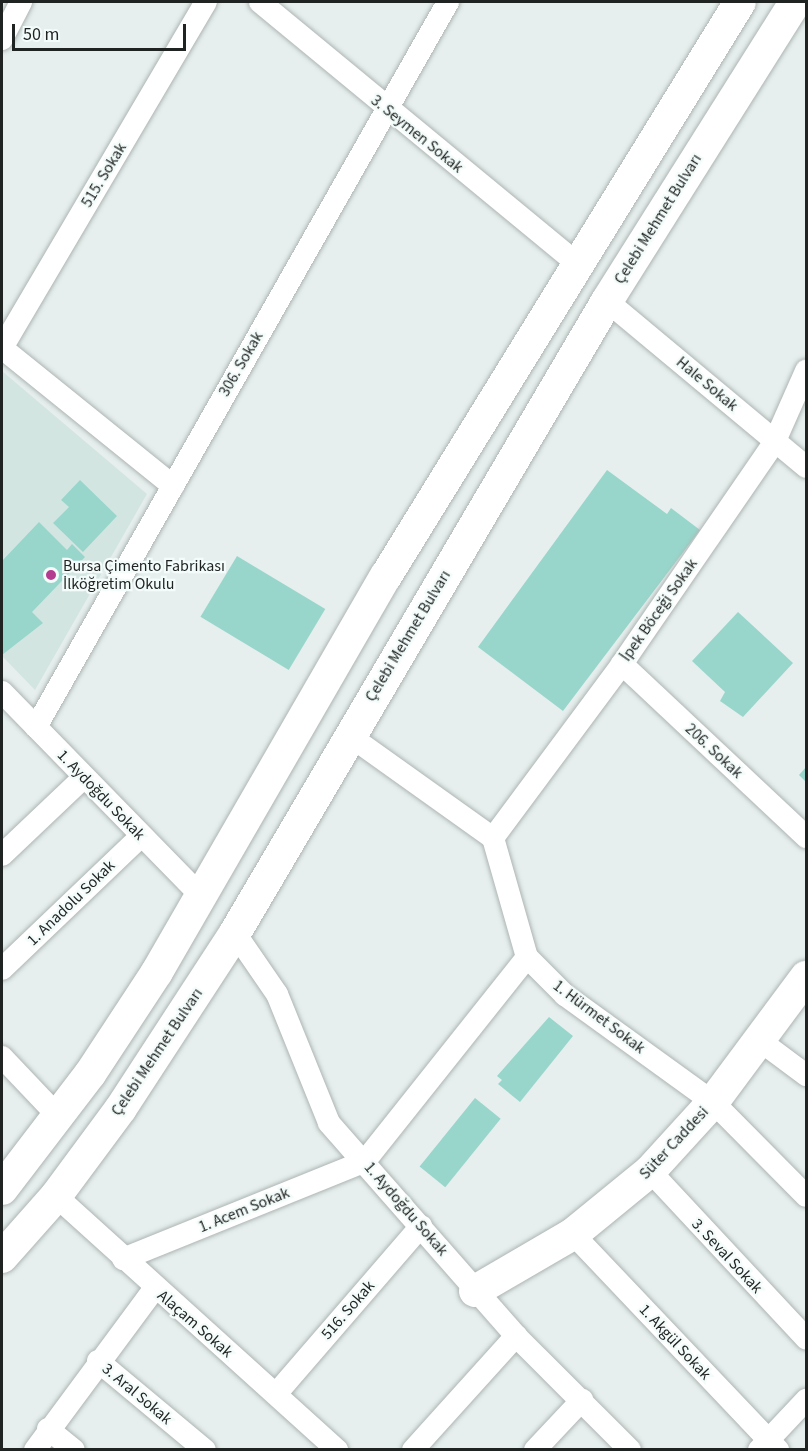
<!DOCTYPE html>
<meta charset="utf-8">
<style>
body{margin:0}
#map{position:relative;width:808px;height:1451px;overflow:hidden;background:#e6efed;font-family:"Source Sans 3",sans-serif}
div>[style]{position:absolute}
.built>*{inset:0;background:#d3e5e1}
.building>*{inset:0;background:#98d6cb;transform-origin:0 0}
.roads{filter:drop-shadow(0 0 2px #adb5b4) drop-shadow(0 0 2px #adb5b4)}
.street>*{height:22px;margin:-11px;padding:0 11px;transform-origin:11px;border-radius:11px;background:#fff}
.secondary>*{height:32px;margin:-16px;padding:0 16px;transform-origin:16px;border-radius:16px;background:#fff}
.dots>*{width:16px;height:16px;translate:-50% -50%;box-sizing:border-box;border:3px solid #f3fcfa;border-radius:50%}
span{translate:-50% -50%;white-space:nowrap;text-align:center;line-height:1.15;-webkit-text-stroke:4.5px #f3fcfa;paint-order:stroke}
.street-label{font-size:16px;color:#1f2322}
.poi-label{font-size:16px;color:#1f2322}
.left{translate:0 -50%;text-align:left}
.frame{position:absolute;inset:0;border:3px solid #1f2322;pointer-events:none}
.scale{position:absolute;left:12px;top:24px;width:174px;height:27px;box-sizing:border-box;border:3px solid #1f2322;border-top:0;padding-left:8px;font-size:18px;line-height:21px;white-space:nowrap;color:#1f2322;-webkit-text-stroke:4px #f3fcfa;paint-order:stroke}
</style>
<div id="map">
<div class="built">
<div style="clip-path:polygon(2px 371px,147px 494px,35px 690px,2px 656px)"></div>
</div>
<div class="building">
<div style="clip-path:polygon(607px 470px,667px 514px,671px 508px,700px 530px,563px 711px,478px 647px)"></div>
<div style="clip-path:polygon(80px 480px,117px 516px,83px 552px,53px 523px,69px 507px,61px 500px)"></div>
<div style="clip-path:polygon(39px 522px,67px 550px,72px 544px,85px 557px,32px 612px,43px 623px,2px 655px,2px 561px)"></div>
<div style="left:237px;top:556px;width:103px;height:71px;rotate:31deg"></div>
<div style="clip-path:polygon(738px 612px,793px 663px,743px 717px,720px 701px,725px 692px,692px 661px)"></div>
<div style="clip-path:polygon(806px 767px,806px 782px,799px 775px)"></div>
<div style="clip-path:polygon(549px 1017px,573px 1036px,520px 1102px,498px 1084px,502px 1080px,497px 1076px)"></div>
<div style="left:475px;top:1098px;width:33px;height:88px;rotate:39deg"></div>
</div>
<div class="roads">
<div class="street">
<div style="left:260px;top:2px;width:411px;rotate:39.5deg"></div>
<div style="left:2px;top:39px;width:42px;rotate:-62.8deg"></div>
<div style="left:607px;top:301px;width:259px;rotate:39.8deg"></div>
<div style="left:2px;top:348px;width:402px;rotate:-59.5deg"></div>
<div style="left:2px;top:348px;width:220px;rotate:38.9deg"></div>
<div style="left:622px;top:664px;width:253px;rotate:43.2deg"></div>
<div style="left:2px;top:692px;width:286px;rotate:45.7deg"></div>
<div style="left:36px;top:727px;width:834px;rotate:-60.39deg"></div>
<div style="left:350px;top:736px;width:176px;rotate:35.5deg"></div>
<div style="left:493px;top:838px;width:124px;rotate:74.1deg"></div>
<div style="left:527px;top:957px;width:54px;rotate:45deg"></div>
<div style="left:565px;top:995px;width:183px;rotate:35.9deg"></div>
<div style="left:713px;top:1102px;width:132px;rotate:45.3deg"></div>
<div style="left:493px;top:838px;width:217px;rotate:-53.4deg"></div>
<div style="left:622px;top:664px;width:270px;rotate:-55.5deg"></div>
<div style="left:775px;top:441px;width:77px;rotate:-66.1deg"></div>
<div style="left:2px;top:855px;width:110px;rotate:-43.5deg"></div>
<div style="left:235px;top:933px;width:74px;rotate:55.5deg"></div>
<div style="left:277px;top:994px;width:139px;rotate:68deg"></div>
<div style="left:329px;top:1123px;width:283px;rotate:48.7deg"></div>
<div style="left:516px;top:1336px;width:161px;rotate:45deg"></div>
<div style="left:2px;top:969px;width:192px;rotate:-43.7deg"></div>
<div style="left:759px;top:1040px;width:59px;rotate:36.7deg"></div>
<div style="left:2px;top:1057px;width:81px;rotate:46.5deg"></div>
<div style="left:650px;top:1171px;width:229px;rotate:47deg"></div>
<div style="left:56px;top:1196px;width:379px;rotate:42.1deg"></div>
<div style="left:573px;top:1234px;width:298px;rotate:46.5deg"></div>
<div style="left:123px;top:1259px;width:261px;rotate:-22deg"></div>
<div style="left:365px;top:1161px;width:260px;rotate:-51.5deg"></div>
<div style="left:98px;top:1361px;width:139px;rotate:39.8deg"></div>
<div style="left:276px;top:1394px;width:222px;rotate:-49.2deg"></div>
<div style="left:48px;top:1429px;width:33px;rotate:39deg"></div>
<div style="left:35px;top:1450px;width:202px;rotate:-53.5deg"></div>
<div style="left:413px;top:1450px;width:154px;rotate:-47.9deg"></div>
<div style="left:535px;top:1450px;width:69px;rotate:-46.8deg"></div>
<div style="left:759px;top:1450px;width:69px;rotate:-46.8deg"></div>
</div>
<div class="secondary">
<div style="left:2px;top:1189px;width:145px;rotate:-52.6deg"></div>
<div style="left:90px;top:1074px;width:122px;rotate:-56.7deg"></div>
<div style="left:157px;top:972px;width:457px;rotate:-60deg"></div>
<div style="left:386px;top:576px;width:674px;rotate:-58.34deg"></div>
<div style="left:2px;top:1257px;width:81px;rotate:-48.5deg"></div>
<div style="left:56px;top:1196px;width:109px;rotate:-53.5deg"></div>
<div style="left:121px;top:1108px;width:209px;rotate:-56.9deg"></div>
<div style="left:235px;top:933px;width:733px;rotate:-59.52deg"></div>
<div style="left:607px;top:301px;width:353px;rotate:-57.8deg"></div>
<div style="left:475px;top:1291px;width:113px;rotate:-30.2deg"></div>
<div style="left:573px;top:1234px;width:99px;rotate:-39.3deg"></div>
<div style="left:650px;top:1171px;width:93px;rotate:-47.6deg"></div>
<div style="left:713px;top:1102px;width:156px;rotate:-53.4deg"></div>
</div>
</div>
<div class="dots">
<div style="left:51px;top:575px;background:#b43c90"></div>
</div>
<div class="street-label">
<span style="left:417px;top:134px;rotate:39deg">3. Seymen Sokak</span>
<span style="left:104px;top:175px;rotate:-59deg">515. Sokak</span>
<span style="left:658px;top:219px;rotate:-58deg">Çelebi Mehmet Bulvarı</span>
<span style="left:241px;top:364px;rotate:-60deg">306. Sokak</span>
<span style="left:707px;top:384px;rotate:40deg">Hale Sokak</span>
<span style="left:659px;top:610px;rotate:-55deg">İpek Böceği Sokak</span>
<span style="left:408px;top:636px;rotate:-59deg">Çelebi Mehmet Bulvarı</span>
<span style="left:714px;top:751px;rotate:43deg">206. Sokak</span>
<span style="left:101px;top:795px;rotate:46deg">1. Aydoğdu Sokak</span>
<span style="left:71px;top:903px;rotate:-44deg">1. Anadolu Sokak</span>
<span style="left:599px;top:1017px;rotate:37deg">1. Hürmet Sokak</span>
<span style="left:157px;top:1052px;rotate:-56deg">Çelebi Mehmet Bulvarı</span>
<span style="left:674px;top:1143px;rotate:-47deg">Süter Caddesi</span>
<span style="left:406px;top:1209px;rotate:49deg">1. Aydoğdu Sokak</span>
<span style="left:244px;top:1210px;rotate:-22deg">1. Acem Sokak</span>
<span style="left:727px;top:1256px;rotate:47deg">3. Seval Sokak</span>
<span style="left:348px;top:1310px;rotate:-49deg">516. Sokak</span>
<span style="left:195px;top:1324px;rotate:41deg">Alaçam Sokak</span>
<span style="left:675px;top:1342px;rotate:47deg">1. Akgül Sokak</span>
<span style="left:137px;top:1394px;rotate:40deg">3. Aral Sokak</span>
</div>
<div class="poi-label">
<span class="left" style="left:63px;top:575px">Bursa Çimento Fabrikası<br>İlköğretim Okulu</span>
</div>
<div class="frame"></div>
<div class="scale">50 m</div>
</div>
